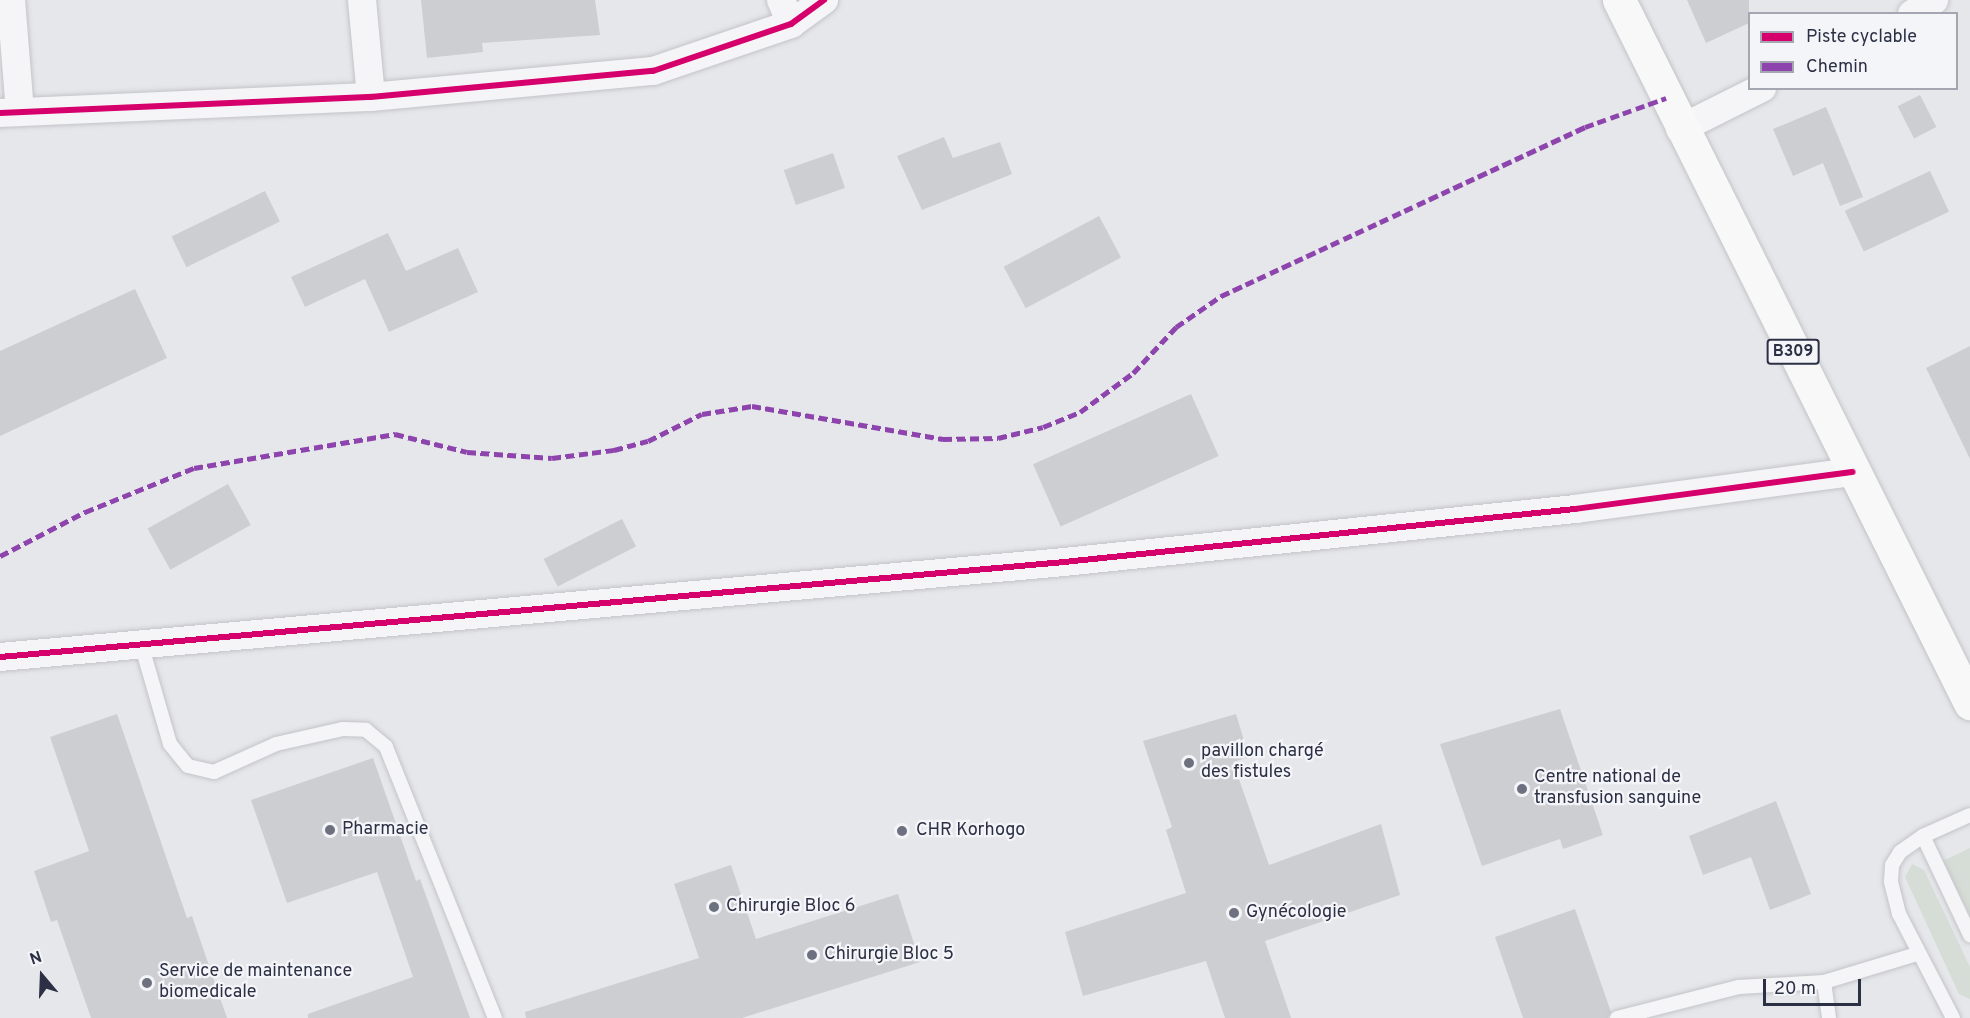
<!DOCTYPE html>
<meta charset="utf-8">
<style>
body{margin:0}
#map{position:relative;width:1970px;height:1018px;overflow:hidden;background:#e6e7ea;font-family:Overpass,sans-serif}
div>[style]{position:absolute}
.green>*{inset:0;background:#d5ddd6}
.building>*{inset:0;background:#cdced2;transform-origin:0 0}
.roads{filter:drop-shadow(0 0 2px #c3c4c8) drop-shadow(0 0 2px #c3c4c8)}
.service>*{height:14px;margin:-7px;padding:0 7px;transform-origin:7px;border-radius:7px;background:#f5f5f7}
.minor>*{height:28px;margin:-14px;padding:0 14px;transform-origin:14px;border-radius:14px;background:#f5f5f7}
.primary>*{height:33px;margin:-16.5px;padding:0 16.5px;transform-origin:16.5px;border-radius:16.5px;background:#f8f8f8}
.quiet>*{height:4.5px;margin-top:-2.25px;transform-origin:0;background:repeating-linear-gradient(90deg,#8e44ad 0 9px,transparent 0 13.5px)}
.cycleway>*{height:6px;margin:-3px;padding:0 3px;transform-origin:3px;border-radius:3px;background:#d6006c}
.dots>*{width:16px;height:16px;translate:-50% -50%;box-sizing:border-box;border:3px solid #f4f5f9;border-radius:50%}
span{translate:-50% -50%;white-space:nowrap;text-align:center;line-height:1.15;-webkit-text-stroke:4.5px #f4f5f9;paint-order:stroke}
.shield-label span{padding:2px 4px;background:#f4f5f9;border:2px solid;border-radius:4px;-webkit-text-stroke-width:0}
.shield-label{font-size:16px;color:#2c3044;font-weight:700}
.poi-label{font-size:18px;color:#2c3044}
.left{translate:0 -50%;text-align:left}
.legend{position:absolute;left:1748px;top:12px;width:210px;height:78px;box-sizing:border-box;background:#f4f5f9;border:2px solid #a4a6b1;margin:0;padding:8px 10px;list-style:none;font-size:18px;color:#2c3044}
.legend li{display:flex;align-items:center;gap:12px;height:30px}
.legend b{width:30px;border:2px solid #a4a6b1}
.north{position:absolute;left:12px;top:946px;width:60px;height:60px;-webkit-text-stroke:4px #f4f5f9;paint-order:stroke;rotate:341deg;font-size:16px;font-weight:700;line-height:24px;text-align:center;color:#2c3044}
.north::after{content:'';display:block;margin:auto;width:21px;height:27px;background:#2c3044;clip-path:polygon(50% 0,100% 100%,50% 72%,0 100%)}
.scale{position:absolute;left:1763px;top:979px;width:98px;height:27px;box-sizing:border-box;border:3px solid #2c3044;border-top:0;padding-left:8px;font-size:18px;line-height:21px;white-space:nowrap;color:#2c3044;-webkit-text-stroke:4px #f4f5f9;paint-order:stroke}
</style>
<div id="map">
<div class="green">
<div style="clip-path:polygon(1970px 848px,1970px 915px,1943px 861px)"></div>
<div style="clip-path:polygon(1912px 864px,1924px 870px,1970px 967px,1970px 999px,1959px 994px,1905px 877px)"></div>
</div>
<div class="building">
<div style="clip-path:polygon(421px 0,595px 0,600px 35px,482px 43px,483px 52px,427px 58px)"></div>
<div style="clip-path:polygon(1687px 0,1749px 0,1749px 23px,1706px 43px)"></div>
<div style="left:1920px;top:95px;width:36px;height:25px;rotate:63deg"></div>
<div style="clip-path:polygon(1826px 107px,1863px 197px,1840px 206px,1823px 163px,1793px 176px,1773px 129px)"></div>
<div style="clip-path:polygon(944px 137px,953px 158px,1000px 142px,1012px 174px,922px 210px,897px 156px)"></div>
<div style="left:833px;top:153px;width:37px;height:52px;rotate:71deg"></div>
<div style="left:1930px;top:171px;width:45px;height:94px;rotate:65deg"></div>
<div style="left:265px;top:191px;width:34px;height:104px;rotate:64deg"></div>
<div style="left:1099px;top:216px;width:47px;height:108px;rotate:62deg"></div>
<div style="clip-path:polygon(388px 233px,406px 271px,458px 248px,478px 292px,389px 332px,365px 279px,305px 307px,291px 277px)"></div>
<div style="clip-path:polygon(135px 289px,167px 358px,0 436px,0 351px)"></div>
<div style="clip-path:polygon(1970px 346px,1970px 459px,1926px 368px)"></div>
<div style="left:1191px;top:394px;width:68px;height:173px;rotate:66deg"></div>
<div style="left:228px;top:484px;width:47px;height:92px;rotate:61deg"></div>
<div style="left:622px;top:519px;width:31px;height:88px;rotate:63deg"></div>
<div style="clip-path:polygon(1560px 709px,1603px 835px,1563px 849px,1560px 839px,1482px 866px,1440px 744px)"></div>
<div style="clip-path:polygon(117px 714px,187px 918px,192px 916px,227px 1018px,91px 1018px,57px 920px,51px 922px,34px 871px,89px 851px,50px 737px)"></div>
<div style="clip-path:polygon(1236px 714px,1249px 757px,1233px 762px,1269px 865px,1381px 824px,1400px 895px,1265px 941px,1291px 1018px,1225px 1018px,1206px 961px,1083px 996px,1065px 932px,1186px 893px,1166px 830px,1172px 827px,1143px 741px)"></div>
<div style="clip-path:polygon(373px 758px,416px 881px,420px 879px,470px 1018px,308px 1018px,308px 1014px,413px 977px,377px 872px,287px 903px,251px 800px)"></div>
<div style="clip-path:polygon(1776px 801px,1811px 894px,1770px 910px,1751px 857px,1703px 875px,1689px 836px)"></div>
<div style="clip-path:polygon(731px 865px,756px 939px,898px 894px,920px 962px,742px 1018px,526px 1018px,525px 1012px,699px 958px,674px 884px)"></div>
<div style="clip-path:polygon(1575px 909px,1611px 1012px,1608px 1018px,1523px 1018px,1495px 937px)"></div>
</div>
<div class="roads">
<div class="service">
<div style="left:142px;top:647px;width:101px;rotate:73.9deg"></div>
<div style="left:170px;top:744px;width:28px;rotate:51deg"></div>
<div style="left:188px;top:766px;width:27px;rotate:13deg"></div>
<div style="left:214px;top:772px;width:68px;rotate:-24.3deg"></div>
<div style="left:276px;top:744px;width:69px;rotate:-12.6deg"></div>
<div style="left:343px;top:729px;width:23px;rotate:2deg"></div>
<div style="left:366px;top:730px;width:26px;rotate:40deg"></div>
<div style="left:386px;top:747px;width:292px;rotate:68.1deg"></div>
<div style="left:1923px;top:836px;width:110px;rotate:64.6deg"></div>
<div style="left:1824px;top:982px;width:36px;rotate:82deg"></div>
<div style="left:1617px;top:1018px;width:126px;rotate:-14.3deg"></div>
<div style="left:1739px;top:987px;width:85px;rotate:-3.4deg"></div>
<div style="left:1824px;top:982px;width:97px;rotate:-16.8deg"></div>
<div style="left:1953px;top:1018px;width:117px;rotate:-117.4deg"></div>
<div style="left:1899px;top:914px;width:34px;rotate:-104deg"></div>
<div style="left:1891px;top:881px;width:16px;rotate:-86deg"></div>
<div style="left:1892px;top:865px;width:15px;rotate:-58deg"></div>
<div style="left:1900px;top:852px;width:28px;rotate:-35deg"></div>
<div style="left:1923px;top:836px;width:51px;rotate:-24.1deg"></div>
</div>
<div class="minor">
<div style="left:11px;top:0;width:111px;rotate:85.4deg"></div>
<div style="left:362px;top:0;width:97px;rotate:84.7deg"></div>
<div style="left:781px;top:0;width:26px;rotate:67deg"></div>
<div style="left:1912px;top:14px;width:26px;rotate:-32deg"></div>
<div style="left:0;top:113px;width:371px;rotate:-2.5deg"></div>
<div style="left:371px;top:97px;width:283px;rotate:-5.3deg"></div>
<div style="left:653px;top:71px;width:146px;rotate:-18.8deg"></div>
<div style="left:791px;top:24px;width:41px;rotate:-36deg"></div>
<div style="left:1680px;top:129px;width:92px;rotate:-26.6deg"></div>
<div style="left:0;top:657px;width:1068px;rotate:-5.1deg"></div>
<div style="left:1064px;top:562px;width:514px;rotate:-5.92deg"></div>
<div style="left:1575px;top:509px;width:280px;rotate:-7.6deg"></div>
</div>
<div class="primary">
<div style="left:1619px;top:0;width:786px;rotate:63.47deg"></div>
</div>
</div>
<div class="quiet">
<div style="left:0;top:556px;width:96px;rotate:-27.4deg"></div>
<div style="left:85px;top:512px;width:118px;rotate:-22deg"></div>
<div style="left:194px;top:468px;width:204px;rotate:-9.6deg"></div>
<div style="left:395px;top:434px;width:74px;rotate:14deg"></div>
<div style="left:467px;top:452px;width:85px;rotate:4deg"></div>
<div style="left:552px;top:458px;width:63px;rotate:-7.4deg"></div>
<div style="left:614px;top:450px;width:35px;rotate:-15deg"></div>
<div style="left:648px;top:441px;width:60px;rotate:-26.6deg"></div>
<div style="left:702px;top:414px;width:51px;rotate:-9.1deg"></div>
<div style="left:752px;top:406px;width:194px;rotate:9.8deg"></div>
<div style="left:943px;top:439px;width:55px;rotate:-1deg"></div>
<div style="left:998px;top:438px;width:46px;rotate:-13.7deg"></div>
<div style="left:1043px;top:427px;width:40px;rotate:-22deg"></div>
<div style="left:1080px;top:412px;width:66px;rotate:-36.3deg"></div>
<div style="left:1133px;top:373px;width:63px;rotate:-46.9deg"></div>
<div style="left:1176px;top:327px;width:55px;rotate:-34.6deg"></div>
<div style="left:1221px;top:296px;width:401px;rotate:-24.9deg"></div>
<div style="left:1585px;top:127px;width:86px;rotate:-19.7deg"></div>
</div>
<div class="cycleway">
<div style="left:0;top:113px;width:371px;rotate:-2.5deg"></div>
<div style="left:371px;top:97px;width:283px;rotate:-5.3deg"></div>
<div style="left:653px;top:71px;width:146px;rotate:-18.8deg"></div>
<div style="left:791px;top:24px;width:41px;rotate:-36deg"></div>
<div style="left:0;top:657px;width:1068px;rotate:-5.1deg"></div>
<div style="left:1064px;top:562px;width:514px;rotate:-5.92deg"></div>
<div style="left:1575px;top:509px;width:280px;rotate:-7.6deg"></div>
</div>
<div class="dots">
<div style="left:1189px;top:763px;background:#6d707e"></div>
<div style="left:1522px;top:789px;background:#6d707e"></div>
<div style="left:330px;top:830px;background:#6d707e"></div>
<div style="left:902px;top:831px;background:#6d707e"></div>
<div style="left:714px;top:907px;background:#6d707e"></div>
<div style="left:1234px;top:913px;background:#6d707e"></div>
<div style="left:812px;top:955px;background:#6d707e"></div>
<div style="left:147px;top:983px;background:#6d707e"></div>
</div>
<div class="shield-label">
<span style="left:1793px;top:352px">B309</span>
</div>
<div class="poi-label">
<span class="left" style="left:1201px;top:763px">pavillon chargé<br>des fistules</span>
<span class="left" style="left:1534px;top:789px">Centre national de<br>transfusion sanguine</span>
<span class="left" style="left:342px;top:830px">Pharmacie</span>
<span class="left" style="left:916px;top:831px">CHR Korhogo</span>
<span class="left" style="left:726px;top:907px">Chirurgie Bloc 6</span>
<span class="left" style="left:1246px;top:913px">Gynécologie</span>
<span class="left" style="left:824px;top:955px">Chirurgie Bloc 5</span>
<span class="left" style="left:159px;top:983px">Service de maintenance<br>biomedicale</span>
</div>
<ul class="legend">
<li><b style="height:8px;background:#d6006c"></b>Piste cyclable</li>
<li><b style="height:8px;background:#8e44ad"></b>Chemin</li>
</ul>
<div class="north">N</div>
<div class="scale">20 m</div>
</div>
